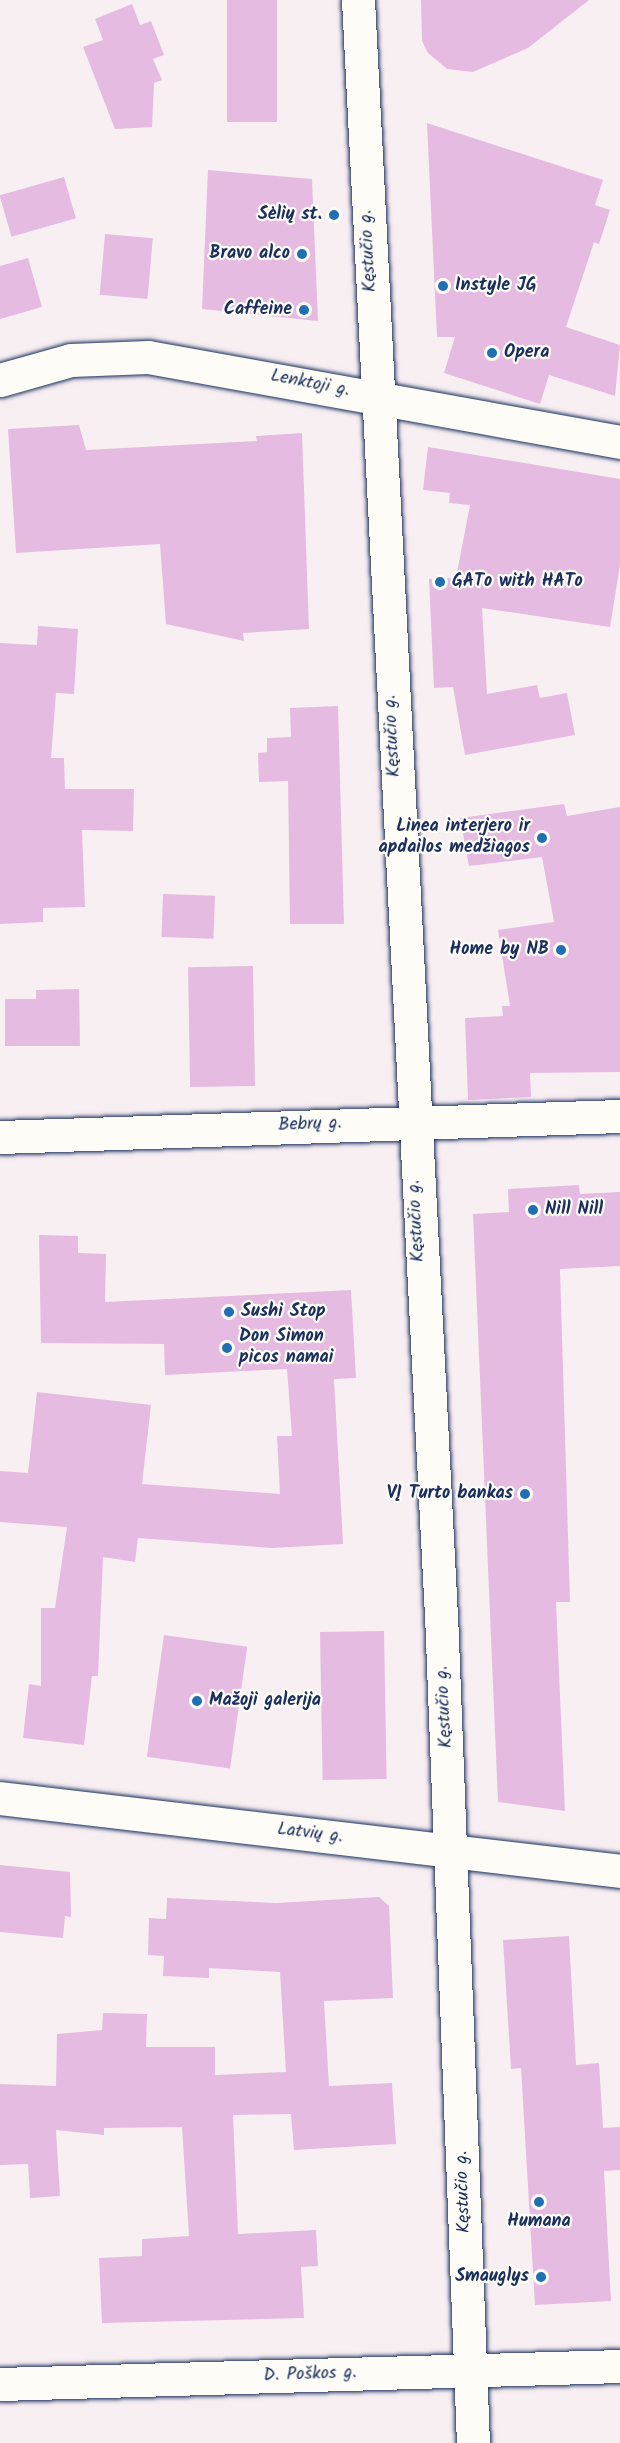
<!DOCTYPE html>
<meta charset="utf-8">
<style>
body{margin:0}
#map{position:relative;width:620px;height:2443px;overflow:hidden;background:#f8eff3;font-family:Kalam,sans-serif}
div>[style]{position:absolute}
.building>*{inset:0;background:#e6bbe1;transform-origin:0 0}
.roads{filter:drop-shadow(0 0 2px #1b2f5e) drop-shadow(0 0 2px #1b2f5e)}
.street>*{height:33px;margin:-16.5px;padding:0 16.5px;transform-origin:16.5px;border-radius:16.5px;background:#fdfcf7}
.secondary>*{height:33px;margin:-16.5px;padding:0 16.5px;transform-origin:16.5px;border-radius:16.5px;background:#fdfcf7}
.dots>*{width:16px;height:16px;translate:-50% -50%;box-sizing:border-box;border:3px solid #fdfcf7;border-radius:50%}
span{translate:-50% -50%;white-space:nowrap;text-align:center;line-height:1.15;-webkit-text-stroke:4.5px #fdfcf7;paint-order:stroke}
.poi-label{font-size:18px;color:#1b2f5e;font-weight:700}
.right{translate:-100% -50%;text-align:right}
.left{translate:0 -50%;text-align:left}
.street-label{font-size:18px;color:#1b2f5e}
</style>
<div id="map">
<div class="building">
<div style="left:227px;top:0;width:50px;height:122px"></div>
<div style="clip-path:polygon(421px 0,589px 0,528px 48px,473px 72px,447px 69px,428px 53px,422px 41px)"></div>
<div style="clip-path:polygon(132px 4px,140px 25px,151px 21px,164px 55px,153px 59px,162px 80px,154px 83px,152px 127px,115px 129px,83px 47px,103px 40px,95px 19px)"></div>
<div style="clip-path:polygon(427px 123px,603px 180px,595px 205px,610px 210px,599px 244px,594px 242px,566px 327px,620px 345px,615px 396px,549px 375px,540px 404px,444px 373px,455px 337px,437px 337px)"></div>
<div style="clip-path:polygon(208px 170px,312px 179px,318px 321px,202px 309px)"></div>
<div style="left:64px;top:177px;width:43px;height:67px;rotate:74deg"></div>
<div style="left:105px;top:234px;width:48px;height:61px;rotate:5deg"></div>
<div style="clip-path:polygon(28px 258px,42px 307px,0 319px,0 266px)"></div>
<div style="clip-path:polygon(79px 425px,86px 450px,257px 441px,256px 436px,302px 433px,309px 629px,243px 633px,244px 641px,166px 624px,160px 544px,16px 553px,8px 429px)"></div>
<div style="clip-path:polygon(428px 447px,620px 479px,620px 565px,610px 627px,482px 608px,487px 694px,537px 685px,540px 698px,567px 693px,575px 735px,465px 755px,453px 687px,434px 688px,429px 579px,456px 578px,470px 505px,449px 503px,450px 493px,423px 490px)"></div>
<div style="clip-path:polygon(38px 626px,78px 629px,74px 694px,56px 693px,51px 758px,64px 758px,65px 789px,134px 789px,133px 831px,82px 830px,85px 907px,43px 908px,43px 922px,0 924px,0 643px,37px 645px)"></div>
<div style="clip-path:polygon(338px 706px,344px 924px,290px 924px,288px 781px,259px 782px,258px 753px,267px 752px,267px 738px,291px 737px,290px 708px)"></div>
<div style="clip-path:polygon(564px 804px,567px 816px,620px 807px,620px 1072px,530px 1073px,531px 1097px,468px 1100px,465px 1018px,503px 1016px,502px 1006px,510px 1006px,498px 930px,554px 922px,542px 857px,469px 866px,460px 818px)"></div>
<div style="left:163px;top:894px;width:52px;height:43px;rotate:2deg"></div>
<div style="left:253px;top:966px;width:120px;height:65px;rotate:89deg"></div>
<div style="clip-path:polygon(79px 989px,80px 1046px,5px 1046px,5px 999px,36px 999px,36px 990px)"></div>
<div style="clip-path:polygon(579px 1185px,580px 1194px,620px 1192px,620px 1266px,560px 1269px,570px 1602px,556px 1602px,565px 1811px,498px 1802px,473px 1214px,509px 1212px,508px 1189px)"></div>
<div style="clip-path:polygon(39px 1235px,78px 1236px,78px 1253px,106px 1254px,105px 1302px,351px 1290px,356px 1378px,334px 1379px,343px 1544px,272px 1548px,138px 1538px,135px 1562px,103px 1557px,98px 1676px,92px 1676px,84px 1745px,23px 1738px,29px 1684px,41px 1686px,41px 1608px,55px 1608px,67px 1527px,0 1522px,0 1471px,28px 1473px,37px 1392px,151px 1405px,142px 1484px,280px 1494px,277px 1436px,292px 1436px,287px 1369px,165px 1375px,164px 1344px,41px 1343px)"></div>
<div style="left:384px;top:1631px;width:148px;height:64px;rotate:89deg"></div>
<div style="left:164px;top:1635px;width:84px;height:123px;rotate:8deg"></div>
<div style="clip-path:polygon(0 1865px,70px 1872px,71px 1917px,65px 1916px,63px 1938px,0 1932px)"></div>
<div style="clip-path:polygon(379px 1897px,389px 1906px,393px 1998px,324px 2001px,329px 2086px,392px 2083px,396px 2144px,294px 2150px,291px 2114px,233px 2115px,238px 2234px,316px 2230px,318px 2266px,301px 2267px,304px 2318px,102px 2323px,99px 2258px,142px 2256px,142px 2239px,189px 2236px,182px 2127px,104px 2128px,104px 2135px,56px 2130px,60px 2196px,30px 2198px,28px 2164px,0 2165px,0 2084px,56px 2086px,57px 2034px,102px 2030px,103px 2013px,147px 2014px,146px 2047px,215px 2047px,215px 2075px,286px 2072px,280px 1972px,209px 1968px,209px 1978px,163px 1976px,164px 1956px,148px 1955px,149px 1918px,166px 1919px,167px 1898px,276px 1903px)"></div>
<div style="clip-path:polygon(569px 1936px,576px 2065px,599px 2063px,603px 2128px,620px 2127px,620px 2170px,604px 2171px,611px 2301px,535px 2305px,521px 2068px,511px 2069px,503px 1940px)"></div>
</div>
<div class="roads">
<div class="street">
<div style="left:0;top:380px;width:74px;rotate:-15.7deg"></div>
<div style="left:71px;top:360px;width:77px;rotate:-2.2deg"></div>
<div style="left:148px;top:357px;width:480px;rotate:10.2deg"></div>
<div style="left:0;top:1137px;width:620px;rotate:-1.94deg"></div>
<div style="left:0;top:1798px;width:454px;rotate:6.7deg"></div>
<div style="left:0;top:2384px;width:620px;rotate:-1.66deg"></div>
</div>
<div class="secondary">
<div style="left:358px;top:0;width:1616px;rotate:87.06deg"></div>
<div style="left:441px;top:1614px;width:830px;rotate:87.79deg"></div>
<div style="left:451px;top:1851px;width:170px;rotate:6.7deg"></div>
</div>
</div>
<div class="dots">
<div style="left:334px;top:215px;background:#1f6fb2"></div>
<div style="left:302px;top:254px;background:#1f6fb2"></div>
<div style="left:443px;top:286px;background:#1f6fb2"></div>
<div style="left:304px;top:310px;background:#1f6fb2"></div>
<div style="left:492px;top:353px;background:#1f6fb2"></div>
<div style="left:440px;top:582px;background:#1f6fb2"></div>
<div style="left:542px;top:838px;background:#1f6fb2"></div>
<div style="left:561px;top:950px;background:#1f6fb2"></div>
<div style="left:533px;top:1210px;background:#1f6fb2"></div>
<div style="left:229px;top:1312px;background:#1f6fb2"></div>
<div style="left:227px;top:1348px;background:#1f6fb2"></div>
<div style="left:525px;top:1494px;background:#1f6fb2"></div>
<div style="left:197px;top:1701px;background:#1f6fb2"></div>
<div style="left:539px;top:2202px;background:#1f6fb2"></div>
<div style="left:541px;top:2277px;background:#1f6fb2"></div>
</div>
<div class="poi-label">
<span class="right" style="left:322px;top:215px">Sėlių st.</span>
<span class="right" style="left:290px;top:254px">Bravo alco</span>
<span class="left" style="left:455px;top:286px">Instyle JG</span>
<span class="right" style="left:292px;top:310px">Caffeine</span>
<span class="left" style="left:504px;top:353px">Opera</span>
<span class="left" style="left:452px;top:582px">GATo with HATo</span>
<span class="right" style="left:530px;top:838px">Linea interjero ir<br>apdailos medžiagos</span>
<span class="right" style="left:549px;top:950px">Home by NB</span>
<span class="left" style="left:545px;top:1210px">Nill Nill</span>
<span class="left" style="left:241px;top:1312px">Sushi Stop</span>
<span class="left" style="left:239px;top:1348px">Don Simon<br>picos namai</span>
<span class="right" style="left:513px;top:1494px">VĮ Turto bankas</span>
<span class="left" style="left:209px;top:1701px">Mažoji galerija</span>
<span style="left:539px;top:2222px">Humana</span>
<span class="right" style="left:529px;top:2277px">Smauglys</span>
</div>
<div class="street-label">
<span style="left:369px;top:251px;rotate:-93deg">Kęstučio g.</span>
<span style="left:310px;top:384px;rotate:11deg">Lenktoji g.</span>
<span style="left:393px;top:736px;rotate:-93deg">Kęstučio g.</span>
<span style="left:310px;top:1125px;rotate:-2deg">Bebrų g.</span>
<span style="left:417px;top:1221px;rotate:-93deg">Kęstučio g.</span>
<span style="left:445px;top:1707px;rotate:-93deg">Kęstučio g.</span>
<span style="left:310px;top:1834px;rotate:7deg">Latvių g.</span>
<span style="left:464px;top:2192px;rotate:-92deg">Kęstučio g.</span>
<span style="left:310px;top:2375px;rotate:-2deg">D. Poškos g.</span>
</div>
</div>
